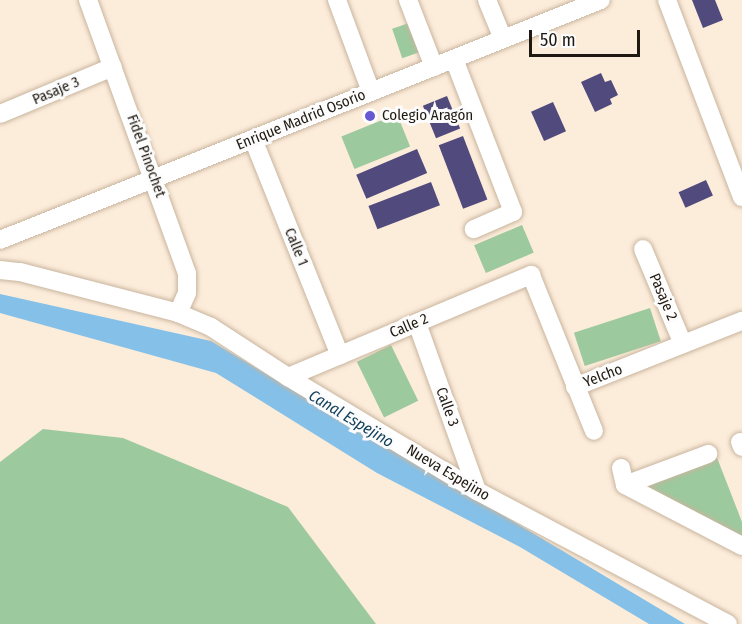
<!DOCTYPE html>
<meta charset="utf-8">
<style>
body{margin:0}
#map{position:relative;width:742px;height:624px;overflow:hidden;background:#fcecda;font-family:"Fira Sans Condensed",sans-serif}
div>[style]{position:absolute}
.green>*{inset:0;background:#9dc99e;transform-origin:0 0}
.water>*{inset:0;background:#85c0e8}
.building>*{inset:0;background:#504a7d;transform-origin:0 0}
.roads{filter:drop-shadow(0 0 2px #c8b59e) drop-shadow(0 0 2px #c8b59e)}
.minor>*{height:18px;margin:-9px;padding:0 9px;transform-origin:9px;border-radius:9px;background:#fff}
.dots>*{width:16px;height:16px;translate:-50% -50%;box-sizing:border-box;border:3px solid #fcfcfc;border-radius:50%}
span{translate:-50% -50%;white-space:nowrap;text-align:center;line-height:1.15;-webkit-text-stroke:6px #fcfcfc;paint-order:stroke}
.street-label{font-size:15px;color:#201911}
.poi-label{font-size:15px;color:#201911}
.left{translate:0 -50%;text-align:left}
.water-label{font-size:16px;color:#11405c;font-style:italic}
.scale{position:absolute;left:529px;top:30px;width:111px;height:27px;box-sizing:border-box;border:3px solid #201911;border-top:0;padding-left:8px;font-size:18px;line-height:21px;white-space:nowrap;color:#201911;-webkit-text-stroke:4px #fcfcfc;paint-order:stroke}
</style>
<div id="map">
<div class="green">
<div style="left:412px;top:22px;width:31px;height:21px;rotate:71deg"></div>
<div style="left:397px;top:114px;width:35px;height:60px;rotate:68deg"></div>
<div style="left:522px;top:225px;width:30px;height:52px;rotate:67deg"></div>
<div style="left:650px;top:308px;width:35px;height:80px;rotate:72deg"></div>
<div style="left:391px;top:345px;width:62px;height:38px;rotate:64deg"></div>
<div style="clip-path:polygon(43px 429px,123px 438px,288px 507px,376px 624px,0 624px,0 462px)"></div>
<div style="clip-path:polygon(716px 455px,742px 522px,742px 540px,646px 491px,648px 482px)"></div>
</div>
<div class="water">
<div style="clip-path:polygon(0 294px,211px 341px,685px 624px,649px 624px,520px 547px,377px 473px,216px 373px,0 313px)"></div>
</div>
<div class="building">
<div style="clip-path:polygon(692px 0,715px 0,723px 20px,703px 28px)"></div>
<div style="clip-path:polygon(601px 73px,605px 82px,611px 80px,618px 95px,610px 99px,612px 104px,595px 112px,581px 82px)"></div>
<div style="left:447px;top:96px;width:35px;height:26px;rotate:68deg"></div>
<div style="left:553px;top:102px;width:32px;height:24px;rotate:66deg"></div>
<div style="left:463px;top:136px;width:68px;height:26px;rotate:69deg"></div>
<div style="left:417px;top:149px;width:26px;height:66px;rotate:67deg"></div>
<div style="left:706px;top:180px;width:17px;height:30px;rotate:66deg"></div>
<div style="left:431px;top:182px;width:25px;height:67px;rotate:69deg"></div>
</div>
<div class="roads">
<div class="minor">
<div style="left:88px;top:0;width:290px;rotate:70.1deg"></div>
<div style="left:187px;top:273px;width:20px;rotate:90deg"></div>
<div style="left:187px;top:293px;width:22px;rotate:114deg"></div>
<div style="left:337px;top:0;width:98px;rotate:69.7deg"></div>
<div style="left:408px;top:0;width:72px;rotate:68.8deg"></div>
<div style="left:487px;top:0;width:42px;rotate:67.7deg"></div>
<div style="left:667px;top:0;width:211px;rotate:69.2deg"></div>
<div style="left:454px;top:59px;width:164px;rotate:68.9deg"></div>
<div style="left:513px;top:212px;width:43px;rotate:156.4deg"></div>
<div style="left:0;top:114px;width:122px;rotate:-22.6deg"></div>
<div style="left:253px;top:139px;width:233px;rotate:68.1deg"></div>
<div style="left:0;top:240px;width:647px;rotate:-21.77deg"></div>
<div style="left:643px;top:249px;width:103px;rotate:67.2deg"></div>
<div style="left:0;top:270px;width:20px;rotate:6deg"></div>
<div style="left:20px;top:272px;width:163px;rotate:14.5deg"></div>
<div style="left:178px;top:313px;width:36px;rotate:23deg"></div>
<div style="left:211px;top:327px;width:92px;rotate:33deg"></div>
<div style="left:288px;top:377px;width:221px;rotate:31.1deg"></div>
<div style="left:477px;top:491px;width:284px;rotate:27.9deg"></div>
<div style="left:417px;top:323px;width:178px;rotate:70.3deg"></div>
<div style="left:288px;top:377px;width:264px;rotate:-22.8deg"></div>
<div style="left:531px;top:275px;width:168px;rotate:68deg"></div>
<div style="left:575px;top:387px;width:180px;rotate:-21.6deg"></div>
<div style="left:740px;top:442px;width:5px;rotate:68deg"></div>
<div style="left:621px;top:468px;width:17px;rotate:77deg"></div>
<div style="left:625px;top:485px;width:132px;rotate:27.5deg"></div>
<div style="left:625px;top:485px;width:89px;rotate:-20.5deg"></div>
</div>
</div>
<div class="dots">
<div style="left:370px;top:116px;background:#6758d2"></div>
</div>
<div class="street-label">
<span style="left:56px;top:91px;rotate:-23deg">Pasaje 3</span>
<span style="left:301px;top:120px;rotate:-22deg">Enrique Madrid Osorio</span>
<span style="left:146px;top:156px;rotate:70deg">Fidel Pinochet</span>
<span style="left:296px;top:247px;rotate:68deg">Calle 1</span>
<span style="left:663px;top:297px;rotate:67deg">Pasaje 2</span>
<span style="left:409px;top:326px;rotate:-23deg">Calle 2</span>
<span style="left:603px;top:376px;rotate:-21deg">Yelcho</span>
<span style="left:447px;top:407px;rotate:70deg">Calle 3</span>
<span style="left:448px;top:473px;rotate:31deg">Nueva Espejino</span>
</div>
<div class="poi-label">
<span class="left" style="left:382px;top:116px">Colegio Aragón</span>
</div>
<div class="water-label">
<span style="left:351px;top:419px;rotate:31deg">Canal Espejino</span>
</div>
<div class="scale">50 m</div>
</div>
